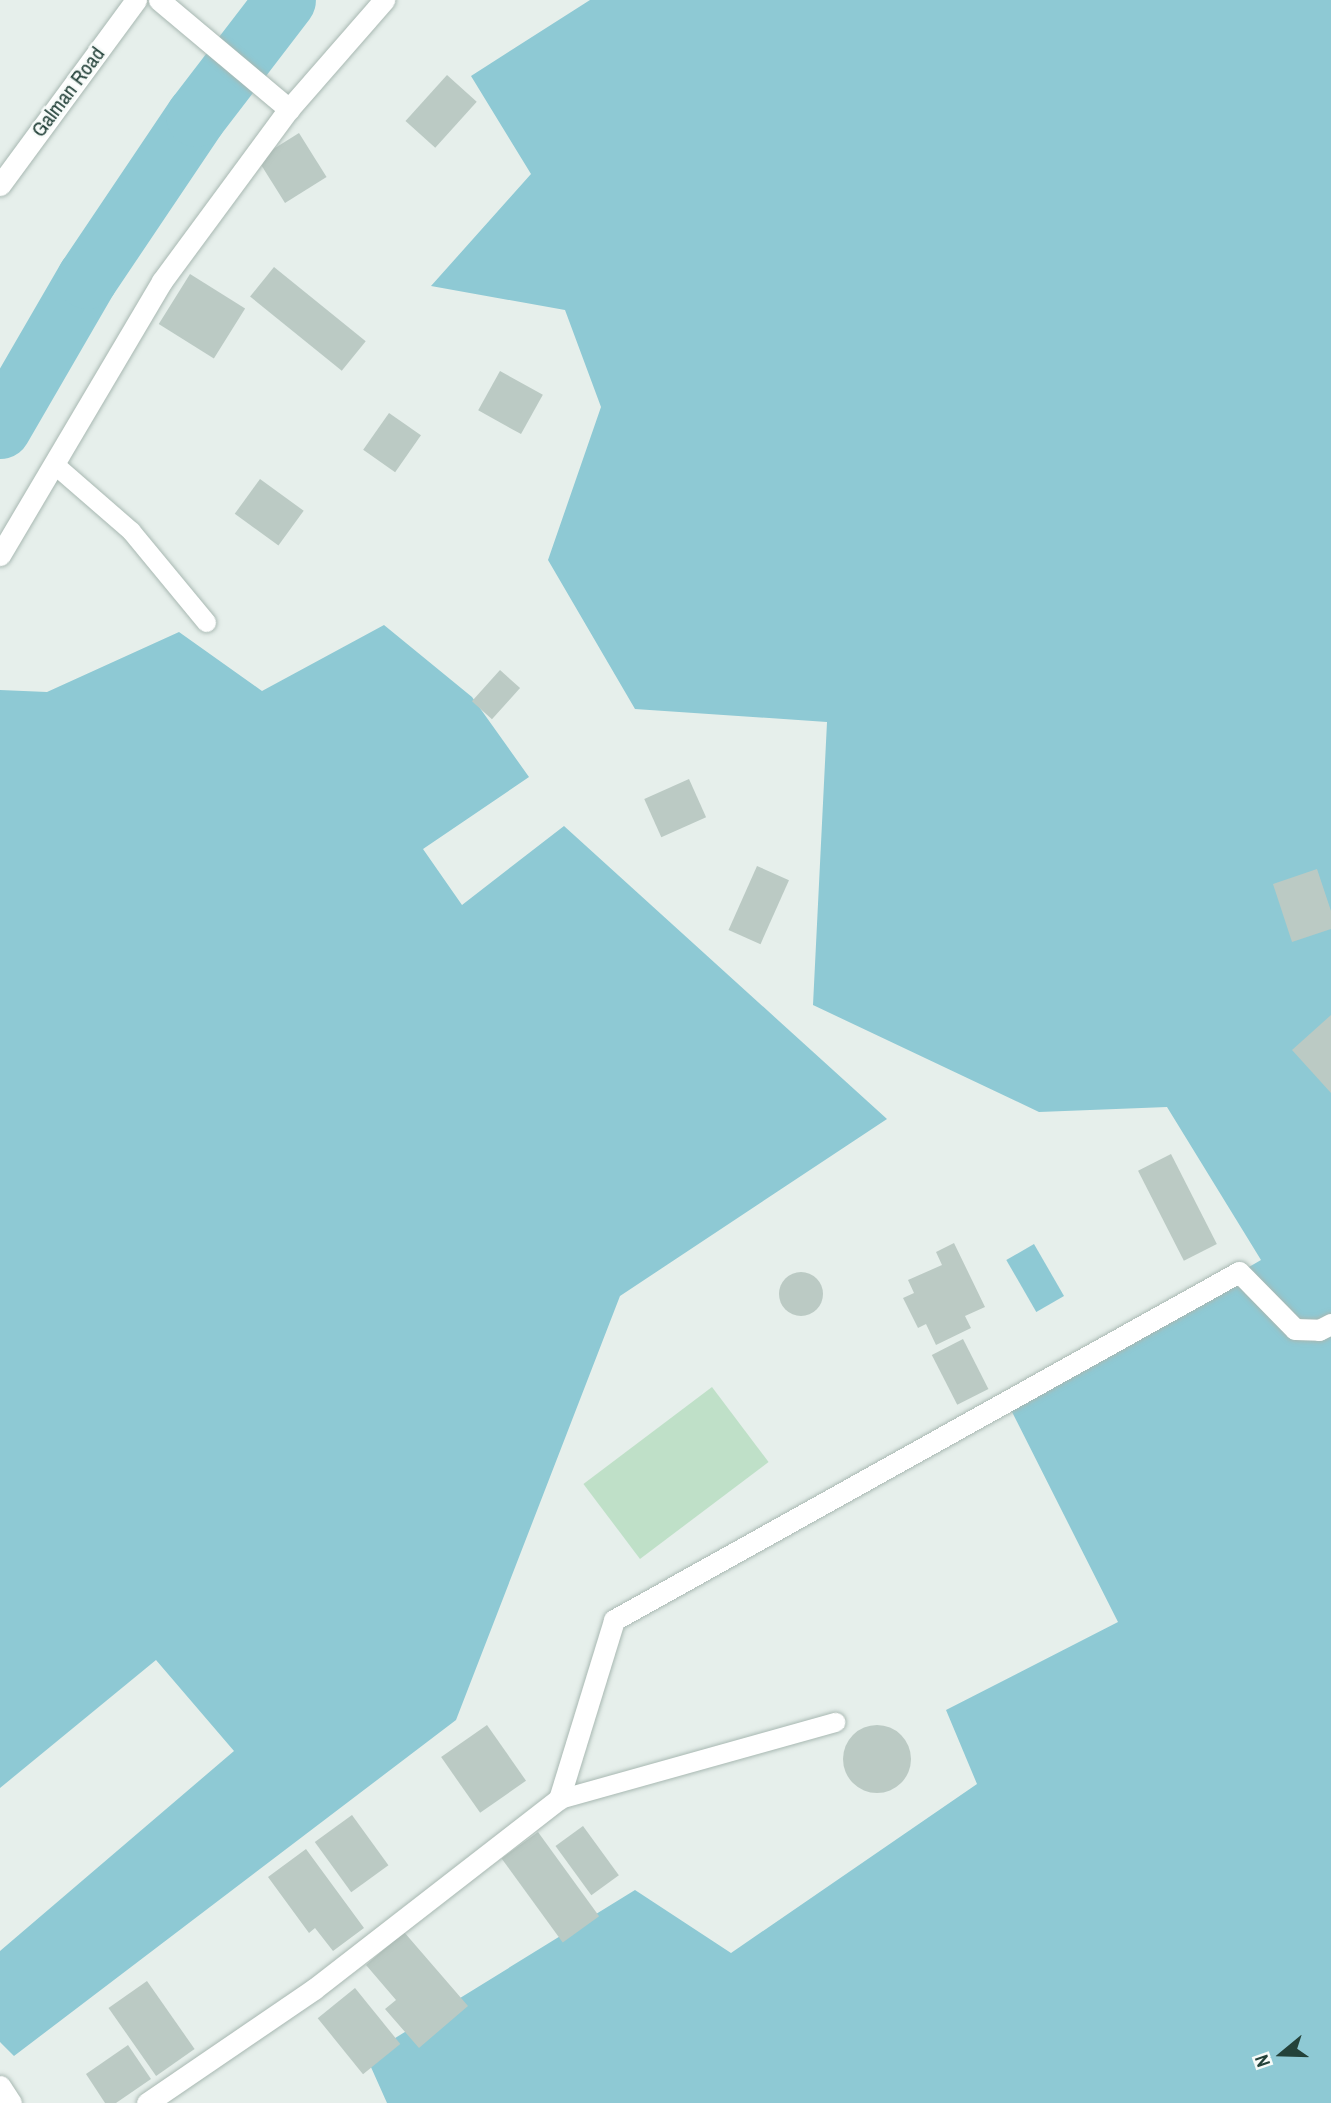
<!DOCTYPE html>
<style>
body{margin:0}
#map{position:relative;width:1331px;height:2103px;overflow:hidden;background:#e6efeb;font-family:"Archivo Narrow",sans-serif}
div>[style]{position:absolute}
.green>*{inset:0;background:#bfe0c8;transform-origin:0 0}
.water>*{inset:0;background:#8ec9d4;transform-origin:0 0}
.river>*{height:61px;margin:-30.5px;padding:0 30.5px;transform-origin:30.5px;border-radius:30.5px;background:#8ec9d4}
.building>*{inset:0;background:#bbcac4;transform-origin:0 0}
.round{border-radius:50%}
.roads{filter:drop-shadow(0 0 2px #a8b8b2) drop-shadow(0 0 2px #a8b8b2)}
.service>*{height:19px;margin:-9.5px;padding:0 9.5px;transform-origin:9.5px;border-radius:9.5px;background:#fff}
.minor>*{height:21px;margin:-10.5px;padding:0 10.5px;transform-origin:10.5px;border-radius:10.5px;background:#fff}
.secondary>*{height:21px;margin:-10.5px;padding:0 10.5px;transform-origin:10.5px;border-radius:10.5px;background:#fff}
span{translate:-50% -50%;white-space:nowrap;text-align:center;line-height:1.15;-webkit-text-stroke:5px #f7fbf9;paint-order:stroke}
.street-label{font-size:21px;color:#24423a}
.north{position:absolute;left:1247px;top:2019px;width:70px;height:70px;-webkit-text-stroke:5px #f7fbf9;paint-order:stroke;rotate:251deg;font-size:19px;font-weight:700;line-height:28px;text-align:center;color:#24423a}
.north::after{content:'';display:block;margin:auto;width:24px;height:32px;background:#24423a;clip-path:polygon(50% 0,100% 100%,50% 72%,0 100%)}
</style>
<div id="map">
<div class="green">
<div style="left:712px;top:1387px;width:94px;height:161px;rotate:53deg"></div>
</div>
<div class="water">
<div style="clip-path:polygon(590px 0,1331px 0,1331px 2103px,387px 2103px,366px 2056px,635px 1890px,731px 1953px,977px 1784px,946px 1710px,1118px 1622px,1009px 1406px,1261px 1260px,1167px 1107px,1039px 1112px,813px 1005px,827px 722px,635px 709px,548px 560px,601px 407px,565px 310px,431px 286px,531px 174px,471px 76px)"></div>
<div style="clip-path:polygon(384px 625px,472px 697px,529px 777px,423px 849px,462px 905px,564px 826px,887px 1119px,620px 1296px,456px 1720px,14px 2056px,0 2042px,0 1951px,234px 1751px,156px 1660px,0 1788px,0 690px,47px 692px,179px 632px,262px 691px)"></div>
<div style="left:1034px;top:1244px;width:60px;height:32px;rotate:60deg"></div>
</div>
<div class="river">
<div style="left:0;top:428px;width:173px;rotate:-59.9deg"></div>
<div style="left:87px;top:278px;width:195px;rotate:-56.1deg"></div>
<div style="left:196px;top:116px;width:146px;rotate:-52.5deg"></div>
</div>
<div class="building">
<div style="left:447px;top:75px;width:40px;height:62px;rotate:42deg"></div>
<div style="left:299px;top:133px;width:52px;height:49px;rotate:58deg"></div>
<div style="left:274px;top:267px;width:118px;height:38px;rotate:39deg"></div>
<div style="left:190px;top:274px;width:65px;height:59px;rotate:32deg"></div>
<div style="left:500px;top:371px;width:49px;height:45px;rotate:29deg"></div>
<div style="left:389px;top:413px;width:39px;height:45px;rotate:35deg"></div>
<div style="left:260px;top:479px;width:54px;height:43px;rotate:36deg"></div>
<div style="left:500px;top:670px;width:27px;height:42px;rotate:42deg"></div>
<div style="left:689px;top:779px;width:42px;height:49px;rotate:66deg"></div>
<div style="left:757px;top:866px;width:35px;height:70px;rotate:24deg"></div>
<div style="clip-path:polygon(1317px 869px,1331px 911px,1331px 929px,1292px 942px,1273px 884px)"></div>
<div style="clip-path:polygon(1331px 1015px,1331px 1093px,1292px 1050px)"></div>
<div style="left:1171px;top:1154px;width:101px;height:37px;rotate:63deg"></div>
<div style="clip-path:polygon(954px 1243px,985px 1307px,965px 1316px,971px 1328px,936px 1345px,926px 1324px,918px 1328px,903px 1298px,914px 1293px,908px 1280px,942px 1265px,936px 1252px)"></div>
<div class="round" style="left:779px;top:1272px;width:44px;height:44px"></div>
<div style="left:963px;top:1339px;width:56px;height:35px;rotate:63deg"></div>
<div class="round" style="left:843px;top:1725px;width:68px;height:68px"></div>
<div style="left:487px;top:1725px;width:68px;height:56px;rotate:55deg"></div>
<div style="left:352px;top:1815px;width:62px;height:46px;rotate:54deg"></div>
<div style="left:583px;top:1826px;width:61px;height:34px;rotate:54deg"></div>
<div style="left:538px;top:1832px;width:104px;height:45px;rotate:54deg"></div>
<div style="clip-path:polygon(306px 1849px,364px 1928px,333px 1951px,315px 1928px,309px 1933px,268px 1877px)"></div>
<div style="clip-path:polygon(404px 1932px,468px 2006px,419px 2048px,385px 2009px,396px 2000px,366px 1965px)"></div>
<div style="left:147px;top:1981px;width:83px;height:47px;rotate:55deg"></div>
<div style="left:355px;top:1988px;width:72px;height:48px;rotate:51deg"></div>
<div style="clip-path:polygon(128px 2045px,151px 2079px,116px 2103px,105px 2103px,86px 2074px)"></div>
</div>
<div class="roads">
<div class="service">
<div style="left:54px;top:464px;width:102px;rotate:41deg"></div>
<div style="left:131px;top:531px;width:118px;rotate:50.5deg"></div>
<div style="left:559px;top:1799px;width:287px;rotate:-15.6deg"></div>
</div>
<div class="minor">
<div style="left:159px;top:0;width:170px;rotate:40deg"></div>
<div style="left:0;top:185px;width:230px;rotate:-53.7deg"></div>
<div style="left:0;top:555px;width:318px;rotate:-59.4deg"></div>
<div style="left:162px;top:281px;width:214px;rotate:-53.6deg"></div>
<div style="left:289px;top:109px;width:145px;rotate:-48.9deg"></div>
<div style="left:147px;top:2103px;width:202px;rotate:-34.3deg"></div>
<div style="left:314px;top:1989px;width:310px;rotate:-37.8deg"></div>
<div style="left:559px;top:1799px;width:187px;rotate:-72.9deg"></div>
<div style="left:614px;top:1620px;width:715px;rotate:-29.11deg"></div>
<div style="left:1239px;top:1272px;width:80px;rotate:45.5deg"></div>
<div style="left:1295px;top:1329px;width:24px;rotate:2deg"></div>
<div style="left:1319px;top:1330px;width:13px;rotate:-27deg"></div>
</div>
<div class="secondary">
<div style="left:0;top:2086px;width:20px;rotate:57deg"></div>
</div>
</div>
<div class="street-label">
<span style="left:68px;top:92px;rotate:-53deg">Galman Road</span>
</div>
<div class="north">N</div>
</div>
